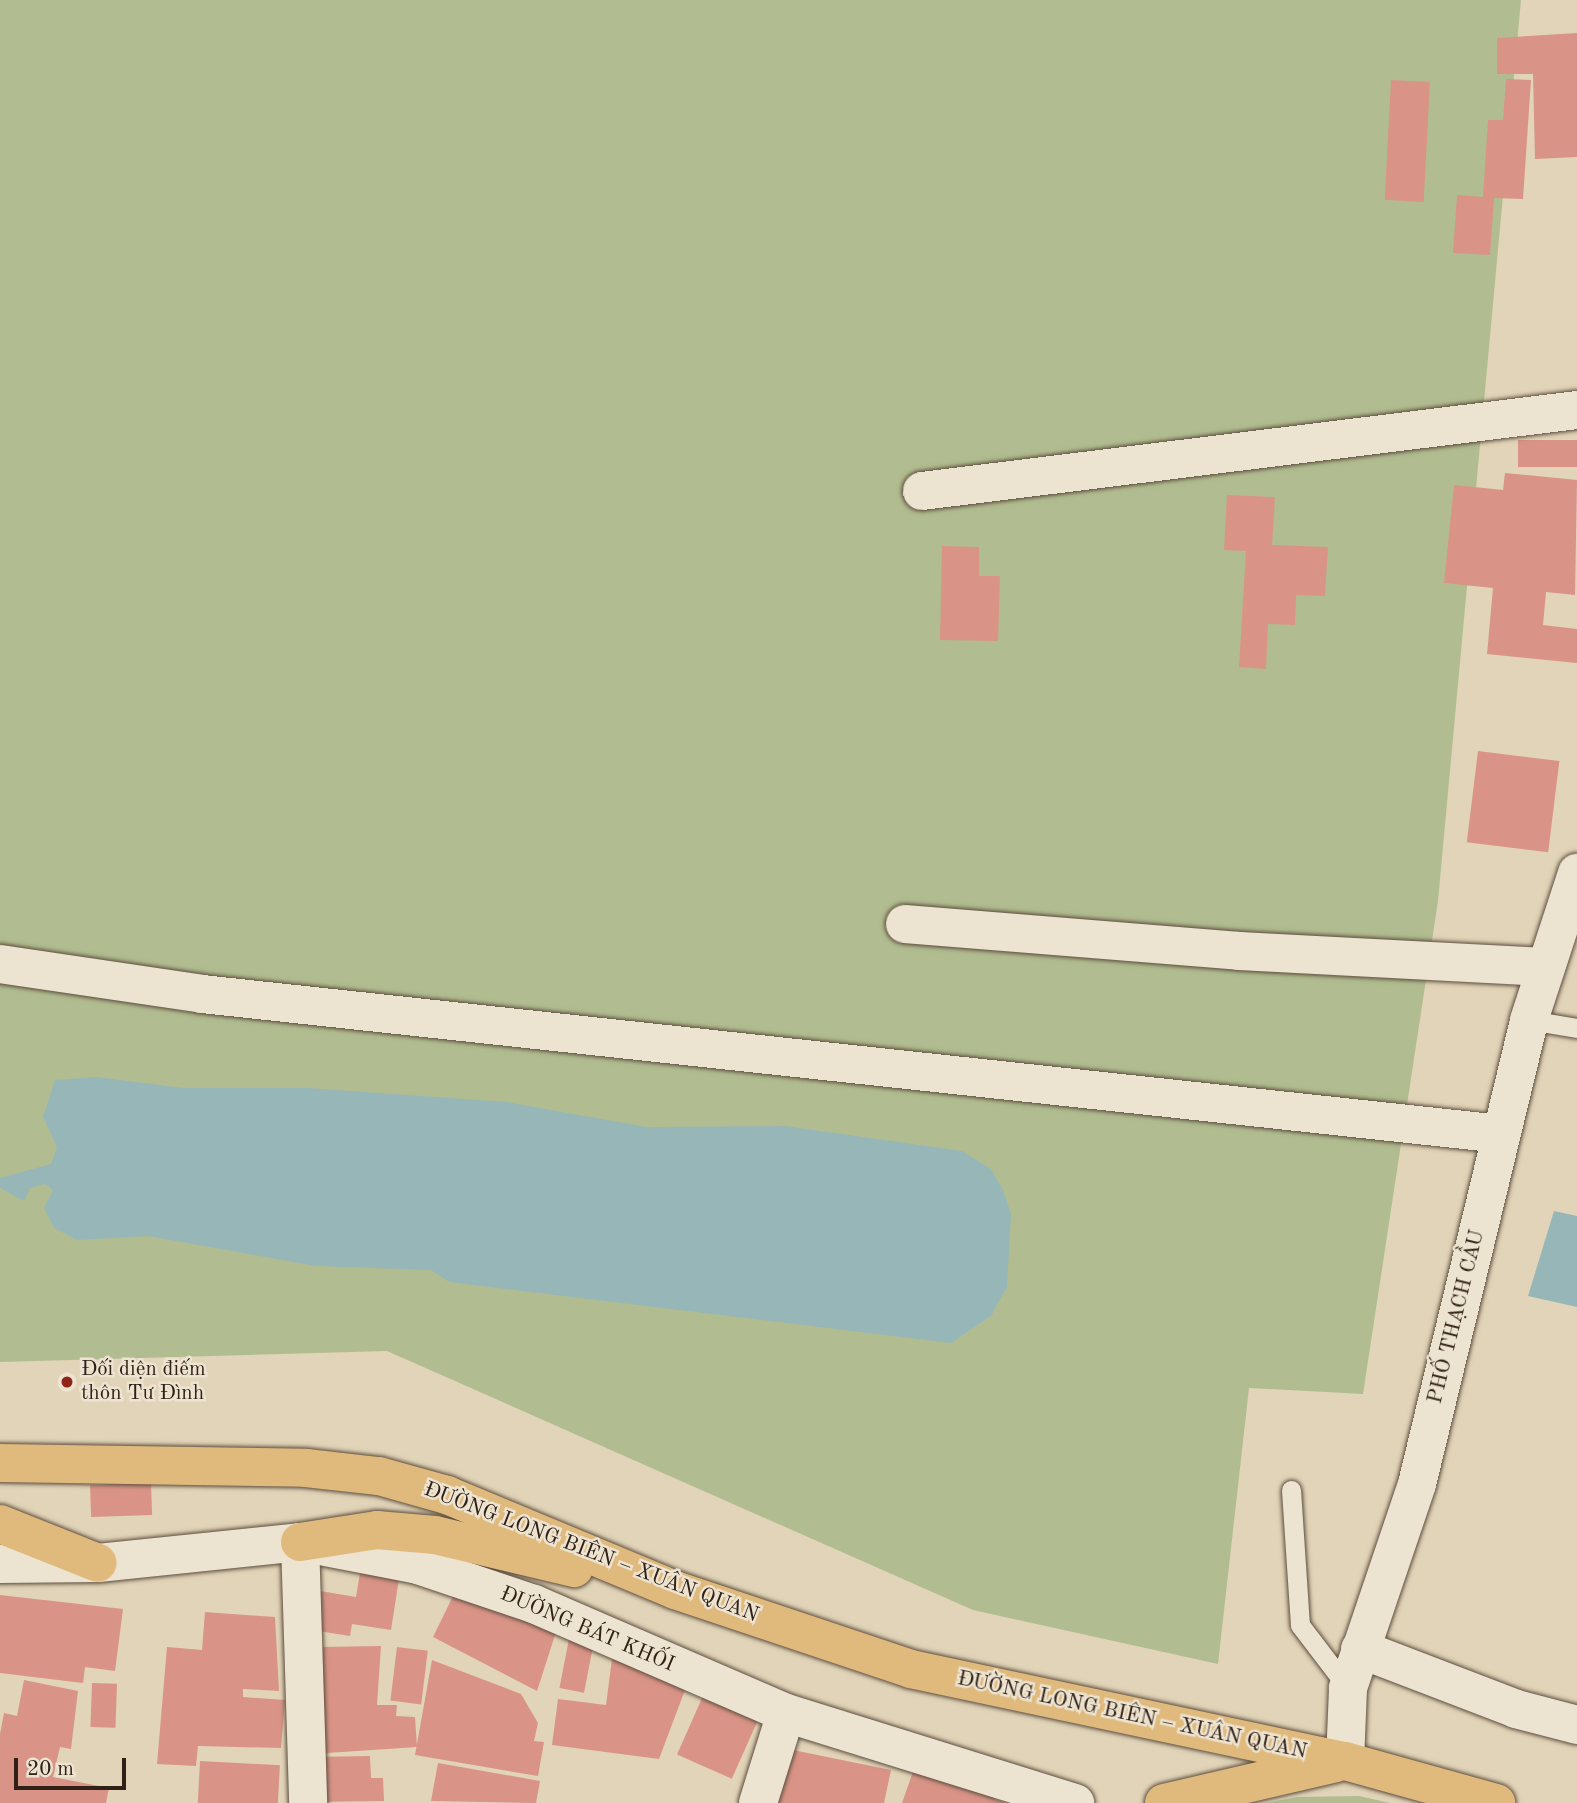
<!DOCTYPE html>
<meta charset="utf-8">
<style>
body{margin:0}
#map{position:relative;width:1577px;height:1803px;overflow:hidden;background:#e1d4b8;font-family:"Old Standard TT",serif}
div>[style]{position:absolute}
.green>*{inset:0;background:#b1bd90}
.water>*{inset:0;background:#97b6b8}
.building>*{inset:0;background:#d99487;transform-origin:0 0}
.roads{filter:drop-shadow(0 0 2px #5d4d3e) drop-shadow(0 0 2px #5d4d3e)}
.service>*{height:19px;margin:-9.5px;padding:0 9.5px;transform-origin:9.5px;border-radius:9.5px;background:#ece3d1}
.minor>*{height:38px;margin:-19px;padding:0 19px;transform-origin:19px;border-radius:19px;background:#ece3d1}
.tertiary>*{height:38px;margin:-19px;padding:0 19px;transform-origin:19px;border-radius:19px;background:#ece3d1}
.primary>*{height:38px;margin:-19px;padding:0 19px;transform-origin:19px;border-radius:19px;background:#e0ba7c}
.dots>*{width:19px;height:19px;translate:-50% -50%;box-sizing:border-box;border:4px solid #ece3d1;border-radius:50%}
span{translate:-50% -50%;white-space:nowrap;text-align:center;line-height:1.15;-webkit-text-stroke:5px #ece3d1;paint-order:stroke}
.street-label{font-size:21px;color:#312016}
.poi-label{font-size:21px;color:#312016}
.left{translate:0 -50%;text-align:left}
.scale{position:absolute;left:14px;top:1758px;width:112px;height:32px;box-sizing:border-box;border:4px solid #312016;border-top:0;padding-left:9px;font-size:21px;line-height:24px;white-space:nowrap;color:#312016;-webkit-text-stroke:5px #ece3d1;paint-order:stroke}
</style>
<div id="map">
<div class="green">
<div style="clip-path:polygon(0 0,1521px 0,1438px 901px,1363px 1394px,1249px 1388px,1218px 1664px,973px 1610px,387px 1351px,0 1362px)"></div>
<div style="clip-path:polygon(1359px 1796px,1390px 1803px,1266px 1803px,1297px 1797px)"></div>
</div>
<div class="water">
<div style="clip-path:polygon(96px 1077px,183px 1088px,308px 1088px,507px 1102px,646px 1127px,785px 1126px,962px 1151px,991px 1169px,1003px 1190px,1011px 1214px,1007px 1287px,991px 1316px,951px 1343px,449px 1282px,431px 1270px,316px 1266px,148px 1236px,77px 1240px,54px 1228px,44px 1208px,53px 1190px,45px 1184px,30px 1188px,24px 1201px,0 1188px,0 1178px,51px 1164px,57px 1147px,43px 1117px,55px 1080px)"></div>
<div style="clip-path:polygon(1554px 1211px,1577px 1216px,1577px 1307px,1528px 1296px)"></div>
</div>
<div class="building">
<div style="clip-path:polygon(1577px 33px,1577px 157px,1535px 159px,1533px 74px,1497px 74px,1497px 38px)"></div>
<div style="clip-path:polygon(1506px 79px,1531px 80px,1523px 199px,1494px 198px,1490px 255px,1453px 253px,1457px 195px,1483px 197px,1488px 120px,1503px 120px)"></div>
<div style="left:1391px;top:80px;width:39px;height:120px;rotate:3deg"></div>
<div style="left:1577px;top:440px;width:27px;height:59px;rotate:90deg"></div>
<div style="clip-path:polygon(1505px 473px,1577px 480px,1575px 595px,1546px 592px,1543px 625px,1577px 629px,1577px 663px,1487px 654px,1493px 588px,1444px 583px,1454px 485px,1503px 490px)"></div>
<div style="clip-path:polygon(1227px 495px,1275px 497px,1272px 545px,1328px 547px,1325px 596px,1296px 595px,1295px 625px,1268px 624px,1266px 669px,1239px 667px,1246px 551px,1224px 550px)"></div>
<div style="clip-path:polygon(942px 546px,979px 547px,979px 576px,1000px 576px,998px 641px,940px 640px)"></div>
<div style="left:1478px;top:751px;width:82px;height:92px;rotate:7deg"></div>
<div style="left:151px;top:1483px;width:32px;height:61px;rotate:88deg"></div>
<div style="clip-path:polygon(360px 1573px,399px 1579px,391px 1630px,352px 1624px,350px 1636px,306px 1629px,314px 1590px,356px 1597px)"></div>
<div style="clip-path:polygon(457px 1588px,556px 1632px,537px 1691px,433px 1637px)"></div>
<div style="clip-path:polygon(0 1595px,123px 1609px,115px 1671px,85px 1667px,83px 1683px,0 1673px)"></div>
<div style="clip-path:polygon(205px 1612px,275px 1617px,279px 1691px,243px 1689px,243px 1697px,285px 1700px,281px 1748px,198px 1746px,196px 1766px,157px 1764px,167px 1647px,202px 1650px)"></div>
<div style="left:569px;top:1639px;width:25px;height:50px;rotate:11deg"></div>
<div style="clip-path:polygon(381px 1646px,377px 1705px,397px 1705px,396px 1716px,415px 1717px,417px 1747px,312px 1754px,321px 1647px)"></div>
<div style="left:397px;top:1647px;width:31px;height:54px;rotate:7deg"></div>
<div style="clip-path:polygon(612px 1659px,688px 1682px,659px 1759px,552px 1745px,558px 1699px,606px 1705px)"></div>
<div style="clip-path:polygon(432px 1660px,521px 1694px,538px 1723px,534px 1741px,544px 1742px,538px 1776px,415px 1755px)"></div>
<div style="clip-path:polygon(24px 1680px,78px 1691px,71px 1749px,60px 1747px,53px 1777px,109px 1788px,106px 1803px,0 1803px,0 1734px,4px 1713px,17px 1716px)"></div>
<div style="left:92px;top:1683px;width:25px;height:44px;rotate:2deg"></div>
<div style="left:703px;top:1696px;width:60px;height:64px;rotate:24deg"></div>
<div style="clip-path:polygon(783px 1748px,891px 1770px,884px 1803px,771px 1803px)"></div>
<div style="clip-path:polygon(370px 1756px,371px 1778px,383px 1778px,384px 1801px,311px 1802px,310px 1757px)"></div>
<div style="left:200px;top:1761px;width:80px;height:42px;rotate:3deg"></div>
<div style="clip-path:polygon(438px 1763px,540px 1781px,536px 1803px,431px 1801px)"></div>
<div style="clip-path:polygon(915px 1766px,998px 1790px,994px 1799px,1005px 1803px,902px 1803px)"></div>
</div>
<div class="roads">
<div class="service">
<div style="left:1529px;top:1020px;width:49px;rotate:9.5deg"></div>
<div style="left:1291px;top:1490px;width:135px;rotate:86.2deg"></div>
<div style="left:1300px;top:1625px;width:79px;rotate:52.7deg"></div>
</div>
<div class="minor">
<div style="left:922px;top:491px;width:660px;rotate:-7.05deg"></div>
<div style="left:905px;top:924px;width:335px;rotate:4.6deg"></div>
<div style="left:1239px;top:951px;width:307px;rotate:3deg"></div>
<div style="left:0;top:964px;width:204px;rotate:8.4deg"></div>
<div style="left:202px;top:994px;width:1307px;rotate:6.15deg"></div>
<div style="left:300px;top:1542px;width:261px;rotate:88.2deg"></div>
<div style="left:0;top:1564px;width:98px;rotate:-0.6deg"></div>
<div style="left:98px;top:1563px;width:203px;rotate:-5.9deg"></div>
<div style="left:300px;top:1542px;width:120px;rotate:11deg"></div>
<div style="left:418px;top:1565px;width:122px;rotate:18.6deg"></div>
<div style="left:534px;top:1604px;width:275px;rotate:23.4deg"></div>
<div style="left:786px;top:1713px;width:303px;rotate:17.3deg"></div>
<div style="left:1360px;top:1649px;width:167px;rotate:21deg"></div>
<div style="left:1516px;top:1709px;width:63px;rotate:14.7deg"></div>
<div style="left:758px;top:1803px;width:94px;rotate:-72.7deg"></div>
</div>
<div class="tertiary">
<div style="left:1345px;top:1761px;width:73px;rotate:-87.6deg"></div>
<div style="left:1348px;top:1688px;width:215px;rotate:-71.3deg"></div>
<div style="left:1417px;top:1484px;width:477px;rotate:-76.4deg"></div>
<div style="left:1529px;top:1020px;width:155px;rotate:-71.9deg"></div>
</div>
<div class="primary">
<div style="left:0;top:1463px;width:306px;rotate:0.9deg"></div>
<div style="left:306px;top:1468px;width:73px;rotate:6.3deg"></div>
<div style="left:379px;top:1476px;width:71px;rotate:15.6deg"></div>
<div style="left:447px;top:1495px;width:247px;rotate:22.6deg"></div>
<div style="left:675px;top:1590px;width:249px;rotate:18.5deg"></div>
<div style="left:911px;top:1669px;width:444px;rotate:12deg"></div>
<div style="left:1345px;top:1761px;width:157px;rotate:15.5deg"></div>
<div style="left:0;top:1524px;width:105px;rotate:21.7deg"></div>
<div style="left:300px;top:1542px;width:78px;rotate:-8.9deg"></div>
<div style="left:377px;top:1530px;width:58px;rotate:4.9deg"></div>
<div style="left:435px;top:1535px;width:143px;rotate:13.4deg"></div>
<div style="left:1164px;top:1803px;width:177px;rotate:-13.1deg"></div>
</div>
</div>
<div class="dots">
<div style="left:67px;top:1382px;background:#8f2418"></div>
</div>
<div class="street-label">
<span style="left:1457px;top:1317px;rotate:-76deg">PHỐ THẠCH CẦU</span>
<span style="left:591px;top:1553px;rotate:21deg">ĐƯỜNG LONG BIÊN – XUÂN QUAN</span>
<span style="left:587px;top:1630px;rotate:23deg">ĐƯỜNG BÁT KHỐI</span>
<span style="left:1132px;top:1716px;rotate:12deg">ĐƯỜNG LONG BIÊN – XUÂN QUAN</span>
</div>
<div class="poi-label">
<span class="left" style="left:81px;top:1382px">Đối diện điếm<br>thôn Tư Đình</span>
</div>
<div class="scale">20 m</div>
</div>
